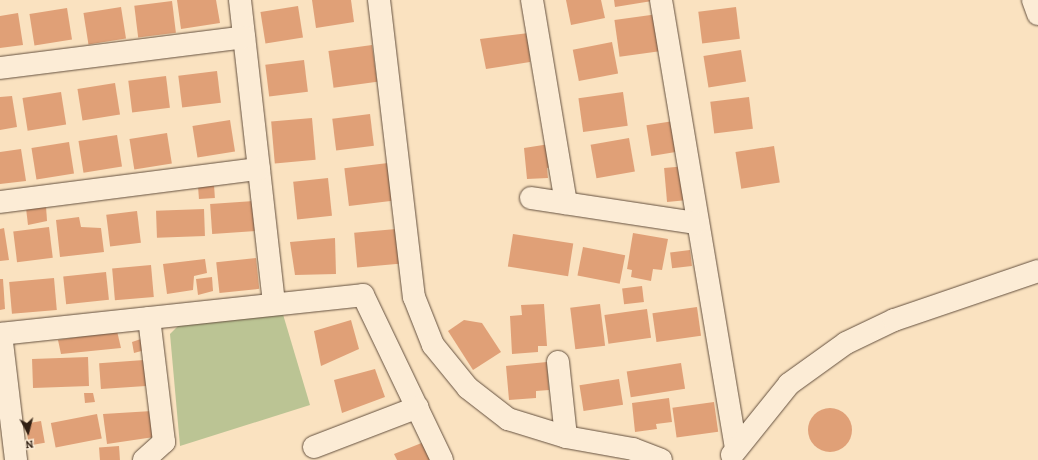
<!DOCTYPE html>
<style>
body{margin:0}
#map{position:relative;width:1038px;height:460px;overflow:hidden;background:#fae2c0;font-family:Alegreya,serif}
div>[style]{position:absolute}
.green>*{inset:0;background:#bbc494}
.building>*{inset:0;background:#e0a077;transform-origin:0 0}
.round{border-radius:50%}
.roads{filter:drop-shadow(0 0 1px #64503e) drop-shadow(0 0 1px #64503e)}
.minor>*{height:22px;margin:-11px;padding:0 11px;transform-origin:11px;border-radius:11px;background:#fcecd6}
span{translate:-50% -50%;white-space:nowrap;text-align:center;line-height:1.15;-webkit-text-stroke:4px #fcecd6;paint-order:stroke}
.north{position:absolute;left:8px;top:412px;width:40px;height:40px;-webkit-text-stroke:3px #fcecd6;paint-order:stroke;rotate:173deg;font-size:11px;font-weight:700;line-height:16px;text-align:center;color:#322013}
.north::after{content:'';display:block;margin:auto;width:14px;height:18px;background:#322013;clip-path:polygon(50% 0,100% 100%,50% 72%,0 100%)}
</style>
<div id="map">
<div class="green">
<div style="clip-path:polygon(282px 311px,310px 405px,180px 446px,170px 334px,181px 323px)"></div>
</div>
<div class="building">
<div style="clip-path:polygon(177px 0,216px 0,220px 23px,181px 29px)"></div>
<div style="clip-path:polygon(312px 0,351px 0,354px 22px,316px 28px)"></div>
<div style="clip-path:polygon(566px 0,601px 0,605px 18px,571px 25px)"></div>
<div style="clip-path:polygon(614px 0,652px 0,652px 1px,615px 7px)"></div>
<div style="left:172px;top:1px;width:32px;height:38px;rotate:83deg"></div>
<div style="left:298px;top:6px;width:32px;height:38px;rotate:81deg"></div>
<div style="left:121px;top:7px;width:32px;height:38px;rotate:81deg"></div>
<div style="left:736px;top:7px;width:32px;height:38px;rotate:83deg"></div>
<div style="left:67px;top:8px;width:32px;height:38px;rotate:81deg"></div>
<div style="clip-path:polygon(18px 13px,23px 45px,0 48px,0 16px)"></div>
<div style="left:658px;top:14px;width:37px;height:44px;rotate:82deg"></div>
<div style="clip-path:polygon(529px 33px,530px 62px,486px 69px,480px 39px)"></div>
<div style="left:612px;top:42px;width:32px;height:40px;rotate:79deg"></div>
<div style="left:372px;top:45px;width:37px;height:44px;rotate:82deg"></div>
<div style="left:741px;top:50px;width:32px;height:38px;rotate:81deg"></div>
<div style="left:304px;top:60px;width:32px;height:39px;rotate:83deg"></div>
<div style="left:217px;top:71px;width:32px;height:39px;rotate:83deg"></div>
<div style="left:166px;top:76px;width:32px;height:38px;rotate:83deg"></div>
<div style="left:115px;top:83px;width:32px;height:38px;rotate:81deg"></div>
<div style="left:61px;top:92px;width:33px;height:39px;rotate:81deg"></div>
<div style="left:623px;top:92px;width:34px;height:45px;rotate:82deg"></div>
<div style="clip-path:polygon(12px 96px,17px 127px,0 130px,0 97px)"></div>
<div style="left:749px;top:97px;width:32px;height:39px;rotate:83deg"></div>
<div style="left:370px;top:114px;width:32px;height:38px;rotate:83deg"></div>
<div style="left:312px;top:118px;width:42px;height:41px;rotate:85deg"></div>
<div style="left:230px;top:120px;width:32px;height:38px;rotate:81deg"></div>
<div style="left:680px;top:120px;width:31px;height:34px;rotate:81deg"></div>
<div style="left:167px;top:133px;width:31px;height:38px;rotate:81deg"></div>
<div style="left:117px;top:135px;width:32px;height:39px;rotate:81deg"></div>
<div style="left:629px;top:138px;width:34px;height:39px;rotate:80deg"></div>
<div style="left:69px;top:142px;width:32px;height:38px;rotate:81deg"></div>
<div style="clip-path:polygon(556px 143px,560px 165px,547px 168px,548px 178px,527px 179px,524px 148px)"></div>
<div style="left:774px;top:146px;width:37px;height:39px;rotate:81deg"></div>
<div style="clip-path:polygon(21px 149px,26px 181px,0 184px,0 152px)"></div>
<div style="left:388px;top:163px;width:38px;height:44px;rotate:83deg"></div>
<div style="left:687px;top:166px;width:34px;height:23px;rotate:85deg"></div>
<div style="left:328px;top:178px;width:38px;height:35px;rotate:84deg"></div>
<div style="left:214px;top:185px;width:13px;height:16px;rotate:86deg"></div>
<div style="left:254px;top:201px;width:30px;height:44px;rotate:86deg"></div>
<div style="clip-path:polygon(46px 206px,47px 221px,28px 225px,26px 208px)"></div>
<div style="left:204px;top:209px;width:27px;height:48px;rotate:88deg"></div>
<div style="left:137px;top:211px;width:32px;height:31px;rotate:83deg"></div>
<div style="clip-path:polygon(79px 217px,81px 227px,101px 228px,104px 252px,60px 257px,56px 220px)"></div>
<div style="left:49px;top:227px;width:31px;height:36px;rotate:83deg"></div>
<div style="clip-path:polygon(4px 228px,9px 260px,0 261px,0 229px)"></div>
<div style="left:396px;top:229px;width:35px;height:42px;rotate:85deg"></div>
<div style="clip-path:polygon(633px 233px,668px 239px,662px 270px,653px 269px,651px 281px,631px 277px,632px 270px,627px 269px)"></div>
<div style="left:513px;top:234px;width:61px;height:33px;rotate:9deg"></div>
<div style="clip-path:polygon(335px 238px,336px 274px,295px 275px,290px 242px)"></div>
<div style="left:583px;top:247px;width:43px;height:29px;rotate:11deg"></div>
<div style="left:690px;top:250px;width:16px;height:20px;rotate:83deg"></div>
<div style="left:256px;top:258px;width:31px;height:40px;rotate:84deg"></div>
<div style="clip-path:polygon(205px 259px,207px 273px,194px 276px,193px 290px,167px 294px,163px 264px)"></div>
<div style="left:151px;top:265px;width:32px;height:39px;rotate:85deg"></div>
<div style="left:106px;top:272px;width:28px;height:43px;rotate:84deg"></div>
<div style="clip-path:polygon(212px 277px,213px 291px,198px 295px,196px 279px)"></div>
<div style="left:54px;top:278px;width:32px;height:45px;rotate:85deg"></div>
<div style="clip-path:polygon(0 279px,3px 279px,5px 309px,0 310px)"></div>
<div style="left:642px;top:286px;width:16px;height:20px;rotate:83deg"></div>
<div style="clip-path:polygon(544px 304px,547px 346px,538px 346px,538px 352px,512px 354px,510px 316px,522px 315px,521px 305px)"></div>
<div style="left:600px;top:304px;width:42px;height:30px;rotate:83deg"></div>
<div style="left:697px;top:307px;width:29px;height:45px;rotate:82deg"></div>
<div style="left:647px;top:309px;width:29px;height:43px;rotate:82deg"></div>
<div style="clip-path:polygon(351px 320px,359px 349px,321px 366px,314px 331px)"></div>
<div style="clip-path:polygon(464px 320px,482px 323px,501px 352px,473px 370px,448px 331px)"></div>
<div style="clip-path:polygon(117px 331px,121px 348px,61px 354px,58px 340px)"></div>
<div style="clip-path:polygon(144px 338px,145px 350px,134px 353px,132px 342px)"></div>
<div style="left:88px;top:357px;width:29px;height:56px;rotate:88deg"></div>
<div style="left:144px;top:360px;width:26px;height:45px;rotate:86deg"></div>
<div style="clip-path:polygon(547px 362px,549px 390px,536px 391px,536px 398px,509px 400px,506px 366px)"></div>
<div style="left:681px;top:363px;width:26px;height:55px;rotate:81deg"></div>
<div style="clip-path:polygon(375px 369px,385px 397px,342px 413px,334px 380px)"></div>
<div style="left:619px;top:379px;width:26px;height:40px;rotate:81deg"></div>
<div style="clip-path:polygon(84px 393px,93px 393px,95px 402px,85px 403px)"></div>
<div style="clip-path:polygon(669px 398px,672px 422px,656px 424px,657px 429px,635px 432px,632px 403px)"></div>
<div style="left:714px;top:402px;width:30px;height:42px;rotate:82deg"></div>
<div class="round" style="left:808px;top:408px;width:44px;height:44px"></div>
<div style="clip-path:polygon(152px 411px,154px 437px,107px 444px,103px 414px)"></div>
<div style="left:97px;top:414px;width:25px;height:47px;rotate:79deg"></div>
<div style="left:41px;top:421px;width:22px;height:16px;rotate:80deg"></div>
<div style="clip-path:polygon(424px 442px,433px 460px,397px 460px,394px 454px)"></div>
<div style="left:119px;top:446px;width:14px;height:20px;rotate:86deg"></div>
</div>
<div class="roads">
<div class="minor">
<div style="left:240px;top:0;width:306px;rotate:83.6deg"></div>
<div style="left:379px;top:0;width:299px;rotate:83.3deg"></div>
<div style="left:414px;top:297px;width:52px;rotate:68.4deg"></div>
<div style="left:433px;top:345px;width:55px;rotate:50.9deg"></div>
<div style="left:468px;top:388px;width:51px;rotate:37.8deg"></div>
<div style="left:508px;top:419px;width:61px;rotate:17.2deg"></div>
<div style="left:566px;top:437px;width:68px;rotate:10.2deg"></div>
<div style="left:633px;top:449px;width:30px;rotate:21deg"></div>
<div style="left:532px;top:0;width:206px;rotate:80.5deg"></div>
<div style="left:661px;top:0;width:453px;rotate:80.5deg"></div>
<div style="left:1033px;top:0;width:15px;rotate:70deg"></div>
<div style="left:0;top:68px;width:246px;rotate:-7.2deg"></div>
<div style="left:531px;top:198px;width:168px;rotate:8.6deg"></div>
<div style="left:0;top:202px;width:261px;rotate:-7.3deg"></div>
<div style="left:0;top:334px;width:365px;rotate:-6.1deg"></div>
<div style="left:363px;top:295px;width:183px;rotate:64.4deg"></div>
<div style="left:1px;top:334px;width:127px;rotate:83.2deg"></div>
<div style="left:558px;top:362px;width:75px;rotate:83.9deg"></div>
<div style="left:314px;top:447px;width:111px;rotate:-21deg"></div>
<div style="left:732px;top:455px;width:91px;rotate:-51.2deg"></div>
<div style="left:789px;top:384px;width:70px;rotate:-35.7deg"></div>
<div style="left:846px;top:343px;width:53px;rotate:-25.6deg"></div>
<div style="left:894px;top:320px;width:152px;rotate:-18.8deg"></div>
<div style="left:144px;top:460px;width:27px;rotate:-42deg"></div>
<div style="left:164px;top:442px;width:125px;rotate:-96.9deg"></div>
</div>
</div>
<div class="north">N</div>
</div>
